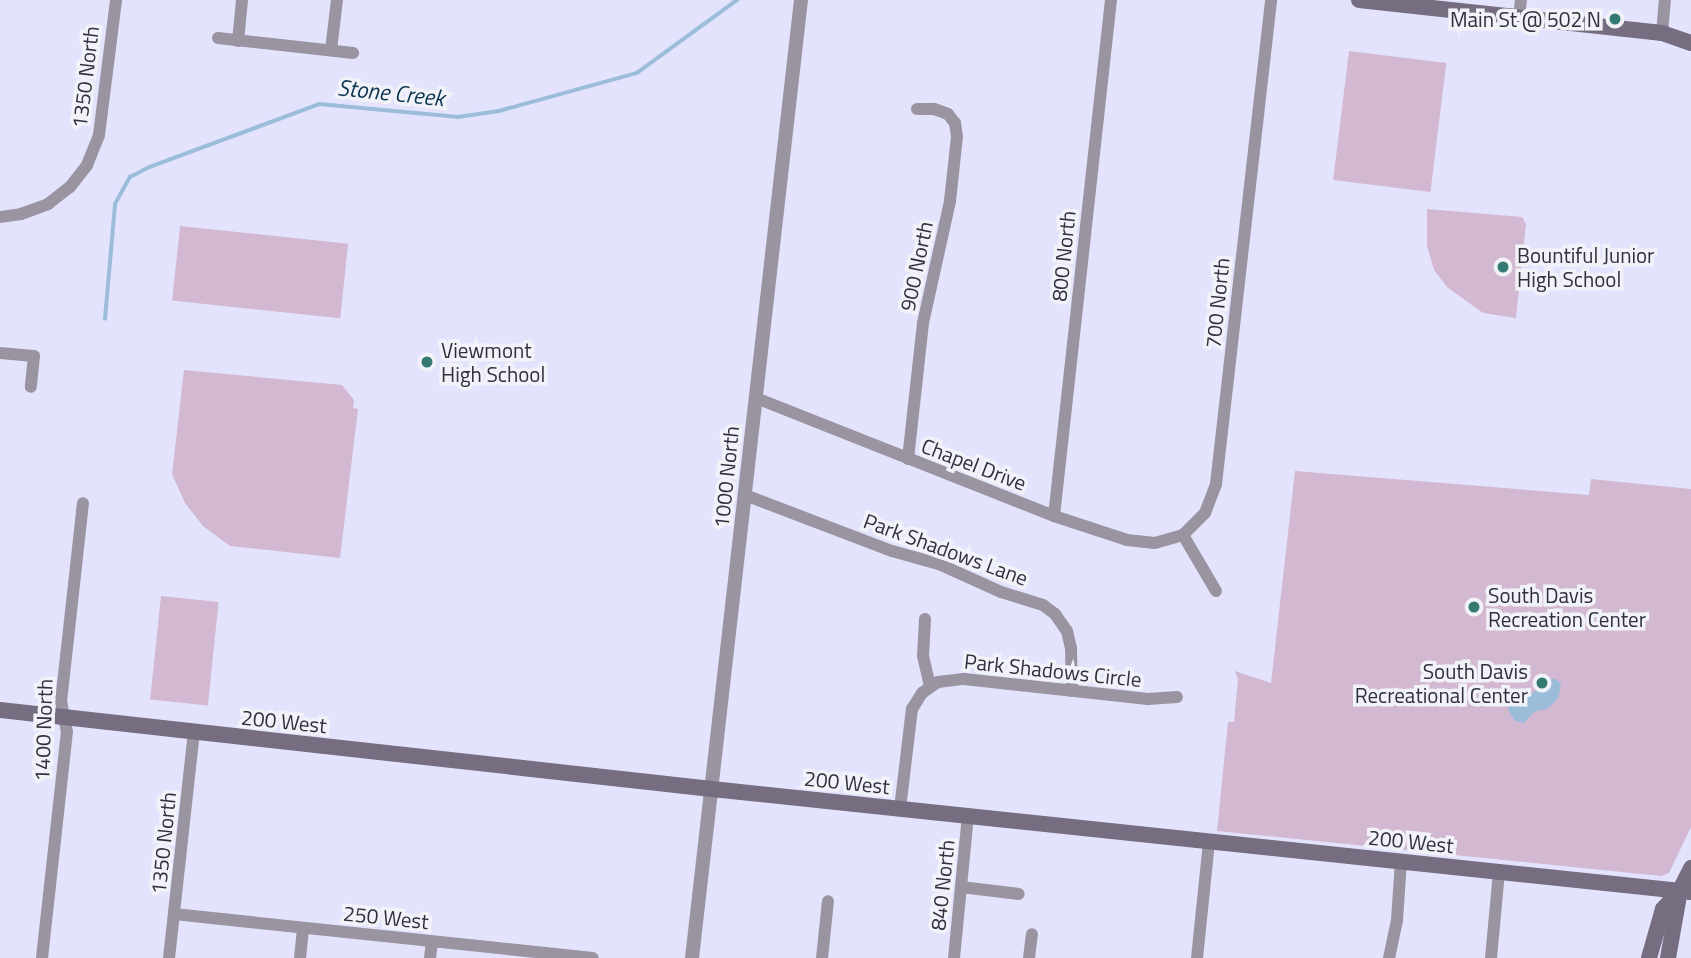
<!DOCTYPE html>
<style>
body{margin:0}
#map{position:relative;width:1691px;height:958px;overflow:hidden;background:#e3e3fe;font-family:"Titillium Web",sans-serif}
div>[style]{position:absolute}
.green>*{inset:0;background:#d2b8d1;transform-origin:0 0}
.water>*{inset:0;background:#9cbdda}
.stream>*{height:3.5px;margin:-1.75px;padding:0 1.75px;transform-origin:1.75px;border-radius:1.75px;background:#9cbdda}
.minor>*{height:12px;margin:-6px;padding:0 6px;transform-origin:6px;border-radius:6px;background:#9a94a1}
.tertiary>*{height:14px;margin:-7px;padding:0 7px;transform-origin:7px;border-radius:7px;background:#9a94a1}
.secondary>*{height:16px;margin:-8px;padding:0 8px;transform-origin:8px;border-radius:8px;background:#766d80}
.dots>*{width:19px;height:19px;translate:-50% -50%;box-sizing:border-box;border:4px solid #f2f2f9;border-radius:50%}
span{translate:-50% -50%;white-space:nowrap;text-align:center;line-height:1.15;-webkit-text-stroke:7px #f2f2f9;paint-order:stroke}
.poi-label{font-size:21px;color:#31313e}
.right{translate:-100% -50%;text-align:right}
.left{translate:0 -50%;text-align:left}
.street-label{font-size:21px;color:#31313e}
.water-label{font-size:23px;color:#0c3551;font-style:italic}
</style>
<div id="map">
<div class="green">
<div style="left:1349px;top:51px;width:98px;height:130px;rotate:7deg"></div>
<div style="clip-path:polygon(1427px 209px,1522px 217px,1526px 224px,1516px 318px,1483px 313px,1447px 287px,1434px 270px,1427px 246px)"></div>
<div style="left:180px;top:226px;width:169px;height:75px;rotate:6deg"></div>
<div style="clip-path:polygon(184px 370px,342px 385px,354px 400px,353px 408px,358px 409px,340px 558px,230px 546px,203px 526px,185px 503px,172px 474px)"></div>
<div style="clip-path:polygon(1295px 471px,1589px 495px,1591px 479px,1691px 489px,1691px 827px,1669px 873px,1661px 876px,1217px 831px,1228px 722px,1234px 722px,1238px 679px,1235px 671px,1271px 683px)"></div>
<div style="left:161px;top:596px;width:58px;height:104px;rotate:6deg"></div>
</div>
<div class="water">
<div style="clip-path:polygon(1548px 679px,1556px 679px,1561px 684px,1558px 699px,1547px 709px,1535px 711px,1524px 723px,1515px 721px,1508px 710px,1510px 703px,1516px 698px,1528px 697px)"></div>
</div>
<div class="stream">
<div style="left:105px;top:319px;width:115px;rotate:-85deg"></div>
<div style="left:115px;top:204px;width:31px;rotate:-61deg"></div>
<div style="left:130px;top:177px;width:22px;rotate:-27deg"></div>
<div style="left:150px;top:167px;width:180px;rotate:-20.4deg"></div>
<div style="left:319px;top:104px;width:140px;rotate:5.3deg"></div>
<div style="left:458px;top:117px;width:41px;rotate:-8.3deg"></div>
<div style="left:499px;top:111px;width:143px;rotate:-15.4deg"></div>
<div style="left:637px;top:73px;width:124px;rotate:-36.1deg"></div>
</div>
<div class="minor">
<div style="left:1519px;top:18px;width:18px;rotate:-84deg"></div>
<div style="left:1662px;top:33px;width:33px;rotate:-85deg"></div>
<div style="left:218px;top:38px;width:136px;rotate:6.3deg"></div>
<div style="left:238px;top:41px;width:41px;rotate:-84.4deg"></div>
<div style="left:331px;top:50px;width:50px;rotate:-83.2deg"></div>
<div style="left:0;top:217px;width:21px;rotate:-8deg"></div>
<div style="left:21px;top:214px;width:29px;rotate:-20deg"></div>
<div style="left:48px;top:204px;width:28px;rotate:-38deg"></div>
<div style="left:70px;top:187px;width:28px;rotate:-52deg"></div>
<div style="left:87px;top:165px;width:32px;rotate:-68deg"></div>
<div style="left:99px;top:135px;width:136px;rotate:-82.8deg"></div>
<div style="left:0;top:353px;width:34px;rotate:5deg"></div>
<div style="left:34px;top:356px;width:31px;rotate:96deg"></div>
<div style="left:756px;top:398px;width:321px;rotate:21.6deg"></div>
<div style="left:1054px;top:516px;width:77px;rotate:18.2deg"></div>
<div style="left:1127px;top:540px;width:28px;rotate:6deg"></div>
<div style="left:1155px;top:543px;width:29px;rotate:-16deg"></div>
<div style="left:1183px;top:535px;width:31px;rotate:-45deg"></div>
<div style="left:1205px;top:513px;width:31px;rotate:-69deg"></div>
<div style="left:1216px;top:484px;width:487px;rotate:-83.5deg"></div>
<div style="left:908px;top:459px;width:137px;rotate:-83.7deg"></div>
<div style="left:923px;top:323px;width:125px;rotate:-77.5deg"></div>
<div style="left:950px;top:201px;width:64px;rotate:-83.8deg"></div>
<div style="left:957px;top:137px;width:14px;rotate:-98deg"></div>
<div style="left:955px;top:123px;width:11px;rotate:-128deg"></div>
<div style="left:948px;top:114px;width:15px;rotate:-160deg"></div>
<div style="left:934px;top:109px;width:17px;rotate:180deg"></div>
<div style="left:745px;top:495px;width:157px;rotate:20.9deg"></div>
<div style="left:892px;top:551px;width:49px;rotate:15.5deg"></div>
<div style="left:939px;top:564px;width:68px;rotate:24.3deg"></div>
<div style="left:1001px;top:592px;width:44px;rotate:17.2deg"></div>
<div style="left:1043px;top:605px;width:15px;rotate:37deg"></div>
<div style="left:1055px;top:614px;width:21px;rotate:55deg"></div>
<div style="left:1067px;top:631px;width:17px;rotate:77deg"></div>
<div style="left:1071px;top:648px;width:43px;rotate:88.7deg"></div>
<div style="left:1054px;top:516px;width:519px;rotate:-83.7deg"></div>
<div style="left:1183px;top:535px;width:65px;rotate:59.5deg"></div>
<div style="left:925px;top:619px;width:37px;rotate:93deg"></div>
<div style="left:923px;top:656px;width:31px;rotate:77deg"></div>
<div style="left:900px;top:809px;width:101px;rotate:-83.2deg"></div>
<div style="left:912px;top:709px;width:19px;rotate:-58deg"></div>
<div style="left:922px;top:693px;width:19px;rotate:-35deg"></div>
<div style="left:938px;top:682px;width:26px;rotate:-7deg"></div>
<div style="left:964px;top:679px;width:185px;rotate:6.2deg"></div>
<div style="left:1148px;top:699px;width:29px;rotate:-4deg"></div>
<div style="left:961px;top:887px;width:58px;rotate:6.9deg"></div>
<div style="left:174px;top:914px;width:421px;rotate:6deg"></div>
<div style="left:42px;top:958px;width:227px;rotate:-83.7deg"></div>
<div style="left:67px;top:732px;width:31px;rotate:-101deg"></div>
<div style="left:61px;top:702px;width:200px;rotate:-83.7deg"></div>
<div style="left:169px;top:958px;width:227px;rotate:-83.7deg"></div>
<div style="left:300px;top:958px;width:30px;rotate:-84deg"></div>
<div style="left:430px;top:958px;width:17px;rotate:-83deg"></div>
<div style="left:822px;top:958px;width:57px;rotate:-84deg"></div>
<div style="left:954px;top:958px;width:143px;rotate:-84.4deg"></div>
<div style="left:1029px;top:958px;width:24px;rotate:-83deg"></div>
<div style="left:1197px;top:958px;width:118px;rotate:-84.1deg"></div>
<div style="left:1389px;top:958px;width:39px;rotate:-78deg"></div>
<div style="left:1397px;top:920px;width:59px;rotate:-86.1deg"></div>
<div style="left:1491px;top:958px;width:87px;rotate:-84.7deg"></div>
</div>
<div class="tertiary">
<div style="left:692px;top:958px;width:964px;rotate:-83.51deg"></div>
</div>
<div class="secondary">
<div style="left:1359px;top:0;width:305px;rotate:6.2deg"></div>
<div style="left:1662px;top:33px;width:31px;rotate:19deg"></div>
<div style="left:0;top:710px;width:716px;rotate:6.33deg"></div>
<div style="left:712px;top:789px;width:984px;rotate:6.01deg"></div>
<div style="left:1649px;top:958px;width:51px;rotate:-74.1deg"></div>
<div style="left:1663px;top:909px;width:25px;rotate:-48deg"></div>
<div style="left:1680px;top:890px;width:25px;rotate:-63deg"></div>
<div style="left:1668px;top:958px;width:69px;rotate:-80deg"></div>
</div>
<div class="dots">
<div style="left:1615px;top:19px;background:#347a70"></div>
<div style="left:1503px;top:267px;background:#347a70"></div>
<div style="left:427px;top:362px;background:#347a70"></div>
<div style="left:1474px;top:607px;background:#347a70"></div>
<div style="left:1542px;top:683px;background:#347a70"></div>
</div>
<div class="poi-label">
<span class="right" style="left:1601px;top:19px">Main St @ 502 N</span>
<span class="left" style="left:1517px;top:267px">Bountiful Junior<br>High School</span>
<span class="left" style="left:441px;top:362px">Viewmont<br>High School</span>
<span class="left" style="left:1488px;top:607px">South Davis<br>Recreation Center</span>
<span class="right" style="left:1528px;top:683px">South Davis<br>Recreational Center</span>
</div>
<div class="street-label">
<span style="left:85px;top:77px;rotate:-83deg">1350 North</span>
<span style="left:1063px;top:256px;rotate:-84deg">800 North</span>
<span style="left:916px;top:266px;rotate:-78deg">900 North</span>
<span style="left:1217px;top:303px;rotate:-84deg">700 North</span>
<span style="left:974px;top:464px;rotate:21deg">Chapel Drive</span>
<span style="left:726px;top:477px;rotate:-84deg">1000 North</span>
<span style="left:946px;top:549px;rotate:20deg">Park Shadows Lane</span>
<span style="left:1053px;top:670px;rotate:6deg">Park Shadows Circle</span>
<span style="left:284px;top:721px;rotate:6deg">200 West</span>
<span style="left:43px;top:730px;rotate:-88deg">1400 North</span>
<span style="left:847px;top:782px;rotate:6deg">200 West</span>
<span style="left:1411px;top:841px;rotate:6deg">200 West</span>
<span style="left:163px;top:843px;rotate:-84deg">1350 North</span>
<span style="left:942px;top:885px;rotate:-84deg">840 North</span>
<span style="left:386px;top:917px;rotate:6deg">250 West</span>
</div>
<div class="water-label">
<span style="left:391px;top:93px;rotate:6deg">Stone Creek</span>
</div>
</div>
